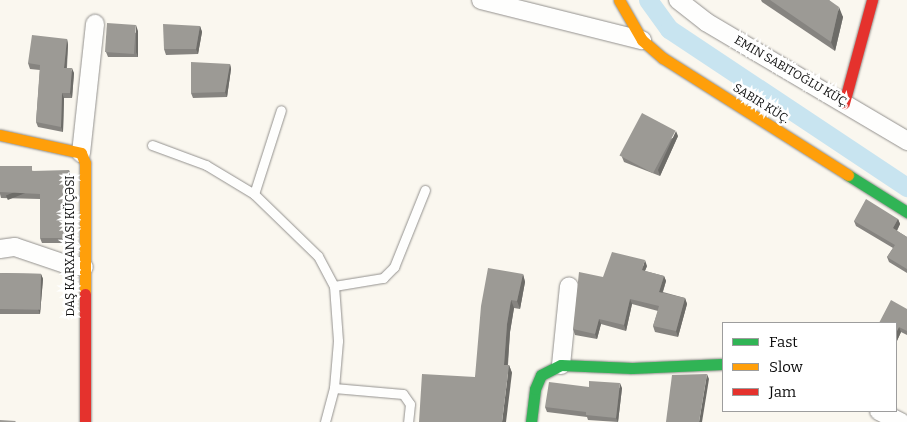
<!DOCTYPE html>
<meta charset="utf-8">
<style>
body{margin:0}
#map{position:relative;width:907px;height:422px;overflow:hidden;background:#faf7ef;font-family:Bitter,serif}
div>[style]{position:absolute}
.canal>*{height:19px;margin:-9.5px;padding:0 9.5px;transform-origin:9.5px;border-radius:9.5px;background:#c8e4f0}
.roads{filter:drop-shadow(0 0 1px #93918e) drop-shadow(0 0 1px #93918e)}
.lane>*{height:9px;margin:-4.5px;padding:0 4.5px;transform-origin:4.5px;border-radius:4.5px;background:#fefefd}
.street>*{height:18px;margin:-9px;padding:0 9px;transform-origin:9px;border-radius:9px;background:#fefefd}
.fast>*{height:11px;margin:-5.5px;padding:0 5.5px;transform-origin:5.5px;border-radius:5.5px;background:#30b455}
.slow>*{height:11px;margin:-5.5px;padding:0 5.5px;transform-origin:5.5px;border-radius:5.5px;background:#ff9f0a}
.jam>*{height:11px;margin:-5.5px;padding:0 5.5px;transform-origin:5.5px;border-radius:5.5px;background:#e5322d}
.wall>*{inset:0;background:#868480}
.shaded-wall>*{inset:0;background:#6d6c68;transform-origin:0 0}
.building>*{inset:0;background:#9c9a95;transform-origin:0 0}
span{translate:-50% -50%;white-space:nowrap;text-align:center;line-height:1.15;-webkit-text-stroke:5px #fff;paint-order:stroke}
.street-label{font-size:12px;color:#0b0b0b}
.legend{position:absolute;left:722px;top:322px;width:175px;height:90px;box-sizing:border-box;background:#fff;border:1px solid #9d9d9d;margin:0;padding:6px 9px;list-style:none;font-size:15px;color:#0b0b0b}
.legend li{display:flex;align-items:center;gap:10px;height:25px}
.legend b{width:25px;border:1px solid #9d9d9d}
</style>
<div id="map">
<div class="canal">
<div style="left:648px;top:0;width:36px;rotate:54deg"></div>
<div style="left:669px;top:29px;width:286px;rotate:33.6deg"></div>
</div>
<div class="roads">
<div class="lane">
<div style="left:152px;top:145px;width:58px;rotate:20.3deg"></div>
<div style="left:206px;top:165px;width:56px;rotate:31.1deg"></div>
<div style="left:254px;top:194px;width:89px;rotate:44.1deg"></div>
<div style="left:318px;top:256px;width:34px;rotate:62deg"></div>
<div style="left:334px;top:286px;width:55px;rotate:85.8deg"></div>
<div style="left:338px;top:341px;width:47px;rotate:94.9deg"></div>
<div style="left:334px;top:388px;width:35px;rotate:105deg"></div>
<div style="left:254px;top:194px;width:88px;rotate:-72.2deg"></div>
<div style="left:334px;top:286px;width:50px;rotate:-9.3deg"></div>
<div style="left:383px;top:278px;width:16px;rotate:-45deg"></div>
<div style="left:394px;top:267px;width:83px;rotate:-68.1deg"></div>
<div style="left:334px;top:388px;width:69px;rotate:5deg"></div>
<div style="left:403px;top:394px;width:12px;rotate:55deg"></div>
<div style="left:410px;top:404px;width:18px;rotate:96deg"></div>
</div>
<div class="street">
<div style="left:481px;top:0;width:166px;rotate:14deg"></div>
<div style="left:678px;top:0;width:36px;rotate:38deg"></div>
<div style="left:706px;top:22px;width:234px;rotate:30.6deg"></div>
<div style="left:81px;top:153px;width:130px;rotate:-83.8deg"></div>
<div style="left:0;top:249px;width:15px;rotate:-8deg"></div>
<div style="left:15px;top:247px;width:53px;rotate:18.8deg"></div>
<div style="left:65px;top:264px;width:19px;rotate:9deg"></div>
<div style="left:561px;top:365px;width:79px;rotate:-84.2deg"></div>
<div style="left:879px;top:411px;width:25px;rotate:27deg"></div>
</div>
<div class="fast">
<div style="left:848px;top:175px;width:70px;rotate:32.1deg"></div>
<div style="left:531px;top:422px;width:33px;rotate:-83deg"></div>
<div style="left:535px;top:389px;width:15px;rotate:-67deg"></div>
<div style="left:541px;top:375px;width:22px;rotate:-27deg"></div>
<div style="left:561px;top:365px;width:71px;rotate:2.4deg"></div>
<div style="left:632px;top:368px;width:91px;rotate:-2.5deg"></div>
</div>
<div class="slow">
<div style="left:619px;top:0;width:46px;rotate:60.1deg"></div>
<div style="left:642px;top:40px;width:28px;rotate:41deg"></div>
<div style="left:663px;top:58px;width:219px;rotate:32.3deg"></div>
<div style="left:0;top:135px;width:83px;rotate:12.5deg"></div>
<div style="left:81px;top:153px;width:11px;rotate:68deg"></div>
<div style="left:85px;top:163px;width:131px;rotate:90deg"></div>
</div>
<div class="jam">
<div style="left:844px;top:103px;width:107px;rotate:-74.8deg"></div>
<div style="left:85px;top:294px;width:128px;rotate:90deg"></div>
</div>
</div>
<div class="wall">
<div style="clip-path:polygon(761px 0,829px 0,843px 17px,835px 51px,762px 2px)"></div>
<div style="clip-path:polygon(200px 26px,202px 32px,198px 54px,166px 55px,164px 49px)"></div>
<div style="clip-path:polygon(138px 31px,138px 57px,108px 57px,106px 52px)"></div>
<div style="clip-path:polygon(67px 39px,68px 45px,67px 68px,74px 73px,72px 98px,64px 98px,63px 132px,38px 127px,36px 122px,40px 70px,30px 69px,28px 63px)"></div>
<div style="clip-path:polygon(230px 64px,231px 69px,227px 97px,193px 98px,191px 93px)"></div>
<div style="clip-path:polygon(678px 136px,660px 176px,624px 162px,622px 157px)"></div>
<div style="clip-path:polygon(0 166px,34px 171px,71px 175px,68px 243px,42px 243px,40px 238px,40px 199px,1px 198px,0 194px)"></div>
<div style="clip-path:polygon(898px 219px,900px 224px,897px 231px,907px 237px,907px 273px,889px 262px,887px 257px,893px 248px,856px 226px,854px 221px)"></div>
<div style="clip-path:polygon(647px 266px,645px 271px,664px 276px,666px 281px,663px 292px,685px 298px,687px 304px,678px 337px,655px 332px,653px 326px,658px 311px,632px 304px,626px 331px,601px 324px,597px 339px,575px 335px,573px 329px,603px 277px)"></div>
<div style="clip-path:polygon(0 273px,41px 274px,43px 279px,40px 314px,0 314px)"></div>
<div style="clip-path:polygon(523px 274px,525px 282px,520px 309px,514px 308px,510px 332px,508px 365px,509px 365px,512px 373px,475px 377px)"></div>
<div style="clip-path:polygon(907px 309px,907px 335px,901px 332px,896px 343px,896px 323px)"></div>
<div style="clip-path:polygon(589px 387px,622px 388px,618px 422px,588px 420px,587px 417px,547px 412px,545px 407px)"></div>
</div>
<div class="shaded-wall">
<div style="clip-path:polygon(839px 7px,843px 17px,835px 51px,831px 42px)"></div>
<div style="clip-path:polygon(136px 25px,138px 31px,138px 57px,136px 52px)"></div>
<div style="clip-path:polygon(200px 26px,202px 32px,198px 54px,196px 49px)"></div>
<div style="clip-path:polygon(67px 39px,68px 45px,66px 73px,64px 68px)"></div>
<div style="clip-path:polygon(230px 64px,231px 69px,227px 97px,225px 92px)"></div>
<div style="clip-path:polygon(72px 68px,74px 73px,72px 98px,70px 93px)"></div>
<div style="clip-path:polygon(62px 93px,64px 98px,63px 132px,61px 127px)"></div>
<div style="clip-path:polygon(676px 131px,678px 136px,660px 176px,658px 170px)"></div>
<div style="left:69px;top:170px;width:5px;height:68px;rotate:68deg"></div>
<div style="clip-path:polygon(898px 219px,900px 224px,895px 234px,893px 228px)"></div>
<div style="clip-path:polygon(645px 260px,647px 266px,643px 275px,642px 270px)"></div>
<div style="clip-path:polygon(41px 274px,43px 279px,40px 314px,38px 309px)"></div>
<div style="clip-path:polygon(523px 274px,525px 282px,520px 309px,517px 301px)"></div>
<div style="clip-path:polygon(664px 276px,666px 281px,661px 297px,659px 292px)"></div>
<div style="clip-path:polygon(685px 298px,687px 304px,678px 337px,676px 331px)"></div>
<div style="clip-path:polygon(630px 299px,632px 304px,626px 331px,624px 325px)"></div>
<div style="clip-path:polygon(511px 300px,514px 308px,510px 332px,507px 372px,504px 365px,507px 324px)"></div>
<div style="clip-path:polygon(599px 319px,601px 324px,597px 339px,595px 334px)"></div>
<div style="clip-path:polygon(899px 327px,901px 332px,896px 343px,896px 333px)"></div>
<div style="clip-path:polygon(509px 365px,512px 373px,506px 422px,502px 422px)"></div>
<div style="clip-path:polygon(707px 374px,709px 379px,702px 422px,699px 422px)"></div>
<div style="clip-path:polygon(620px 383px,622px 388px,618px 422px,616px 418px)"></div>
</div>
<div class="building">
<div style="clip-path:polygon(770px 0,829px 0,839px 7px,831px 42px)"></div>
<div style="left:107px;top:23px;width:29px;height:29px;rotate:4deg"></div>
<div style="clip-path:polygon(163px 24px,200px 26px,196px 49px,164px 49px)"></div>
<div style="clip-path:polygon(32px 35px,67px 39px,64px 68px,72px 68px,70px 93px,62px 93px,61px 127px,36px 122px,40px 65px,28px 63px)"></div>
<div style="clip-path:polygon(191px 62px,230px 64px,225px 92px,191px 93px)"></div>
<div style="left:642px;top:113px;width:38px;height:48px;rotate:28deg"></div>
<div style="clip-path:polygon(0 166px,32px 166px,32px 171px,69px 170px,66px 238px,40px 238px,40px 194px,0 192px)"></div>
<div style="clip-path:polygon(866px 199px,898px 219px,893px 228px,907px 237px,907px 269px,887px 257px,895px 245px,854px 221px)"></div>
<div style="clip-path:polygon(612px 252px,645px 260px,642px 270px,664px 276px,659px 292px,685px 298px,676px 331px,653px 326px,659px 306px,630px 299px,624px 325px,599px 319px,595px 334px,573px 329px,579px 272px,603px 277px)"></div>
<div style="clip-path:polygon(488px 268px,523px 274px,517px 301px,511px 300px,507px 324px,504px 365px,509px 365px,502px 422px,419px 422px,422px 374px,475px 377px,481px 306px)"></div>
<div style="left:0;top:273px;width:41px;height:36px;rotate:1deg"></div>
<div style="clip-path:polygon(891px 300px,907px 309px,907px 331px,899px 327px,896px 333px,896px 323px,879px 323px)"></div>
<div style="clip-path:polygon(707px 374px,699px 422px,666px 422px,672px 375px)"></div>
<div style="clip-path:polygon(589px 381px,620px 383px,616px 418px,586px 415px,586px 412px,545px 407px,549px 382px,589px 387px)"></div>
<div style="clip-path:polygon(0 420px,16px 421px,15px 422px,0 422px)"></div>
</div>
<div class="street-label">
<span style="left:791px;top:72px;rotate:30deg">EMIN SABITOĞLU KÜÇ.</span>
<span style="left:761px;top:104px;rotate:32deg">SABIR KÜÇ.</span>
<span style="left:71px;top:246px;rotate:-90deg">DAŞ KARXANASI KÜÇƏSI</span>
</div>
<ul class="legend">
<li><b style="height:6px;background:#30b455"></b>Fast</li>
<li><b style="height:6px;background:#ff9f0a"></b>Slow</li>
<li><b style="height:6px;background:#e5322d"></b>Jam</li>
</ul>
</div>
